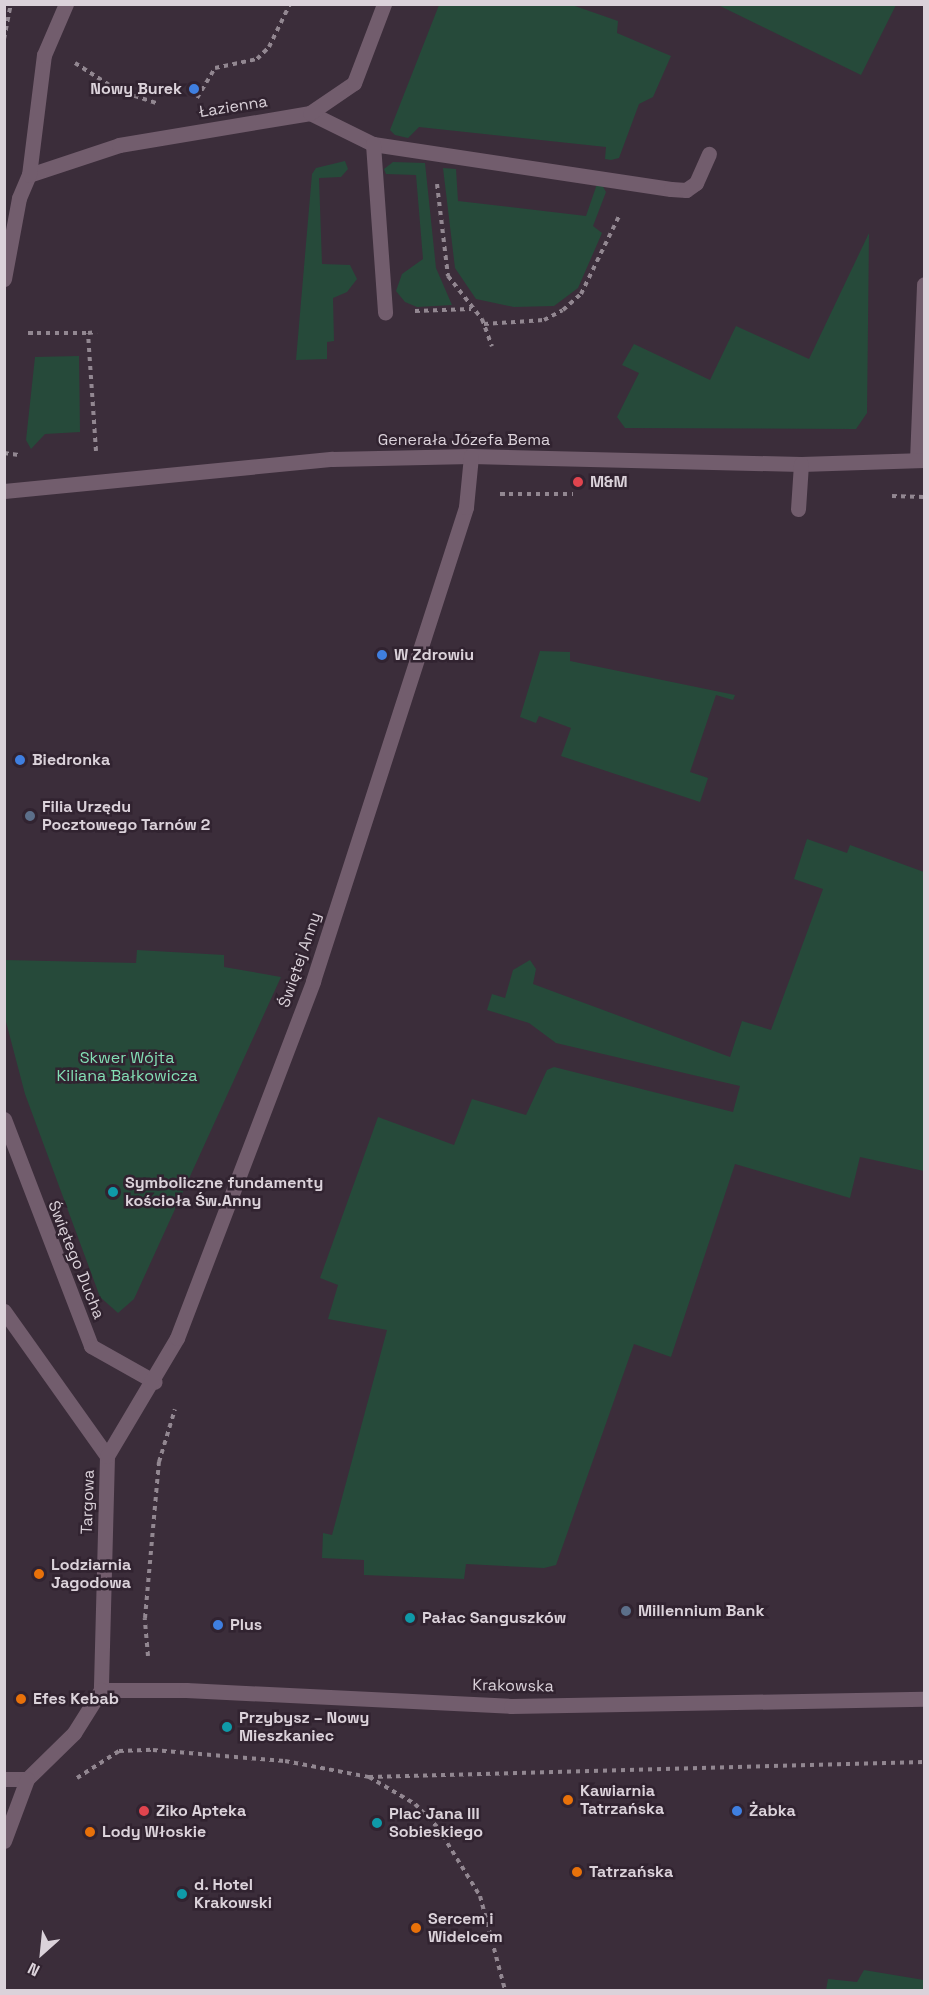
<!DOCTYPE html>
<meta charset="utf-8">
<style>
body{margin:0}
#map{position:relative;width:929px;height:1995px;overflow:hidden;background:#3b2d3a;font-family:"Space Grotesk",sans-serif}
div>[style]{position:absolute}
.green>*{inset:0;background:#264a3a}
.path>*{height:4px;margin-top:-2px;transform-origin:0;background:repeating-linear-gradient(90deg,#928791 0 4.5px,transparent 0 9px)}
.minor>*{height:15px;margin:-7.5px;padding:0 7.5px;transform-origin:7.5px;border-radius:7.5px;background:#725d6d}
.dots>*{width:16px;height:16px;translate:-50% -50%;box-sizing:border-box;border:3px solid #312330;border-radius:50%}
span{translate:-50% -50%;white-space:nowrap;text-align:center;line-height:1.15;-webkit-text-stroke:5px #312330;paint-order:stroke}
.poi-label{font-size:16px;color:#dbd2da;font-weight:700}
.right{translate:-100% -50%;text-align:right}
.left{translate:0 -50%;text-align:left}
.street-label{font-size:16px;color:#dbd2da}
.park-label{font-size:16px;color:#83dfb5}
.frame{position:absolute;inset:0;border:6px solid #dbd2da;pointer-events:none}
.north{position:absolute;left:12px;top:1923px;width:60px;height:60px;-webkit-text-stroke:4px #312330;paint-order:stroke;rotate:207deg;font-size:16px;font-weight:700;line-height:24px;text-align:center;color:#dbd2da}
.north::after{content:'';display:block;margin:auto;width:21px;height:27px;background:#dbd2da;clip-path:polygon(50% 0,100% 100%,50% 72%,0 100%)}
</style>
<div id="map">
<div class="green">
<div style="clip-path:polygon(439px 5px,572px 5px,618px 21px,617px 33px,671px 56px,653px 97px,639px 104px,619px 158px,611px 160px,605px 159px,606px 147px,419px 127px,408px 138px,395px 135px,390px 130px)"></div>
<div style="clip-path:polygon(718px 5px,896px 5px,861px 75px)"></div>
<div style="clip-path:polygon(345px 161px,348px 169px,341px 177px,319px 178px,322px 264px,350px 265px,357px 279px,347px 292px,333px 298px,334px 341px,327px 342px,327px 359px,296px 360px,312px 174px,316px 168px)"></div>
<div style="clip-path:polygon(393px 162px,425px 163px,436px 268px,452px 305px,417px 307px,405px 302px,396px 291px,402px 274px,423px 259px,416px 175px,386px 174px,384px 169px)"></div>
<div style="clip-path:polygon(443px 168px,456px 169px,458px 201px,586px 216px,597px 184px,602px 185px,606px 192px,593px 226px,602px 233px,578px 288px,554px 306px,514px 307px,476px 299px,455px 268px)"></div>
<div style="clip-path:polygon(869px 233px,867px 413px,856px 429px,625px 428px,617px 417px,639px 373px,622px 365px,634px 344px,710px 380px,736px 326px,809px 359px)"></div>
<div style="clip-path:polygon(79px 356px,80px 432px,45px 434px,31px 449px,26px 440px,35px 357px)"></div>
<div style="clip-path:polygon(540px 651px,570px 652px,570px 661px,735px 695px,733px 700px,716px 695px,690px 772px,708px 778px,700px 802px,561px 756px,571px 728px,539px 716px,536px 723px,520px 717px)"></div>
<div style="clip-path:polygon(807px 839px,847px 853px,850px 845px,924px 872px,924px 1171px,860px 1157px,850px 1198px,735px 1164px,671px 1357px,634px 1344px,556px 1565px,544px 1568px,466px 1564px,464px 1579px,364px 1575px,364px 1560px,322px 1558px,323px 1533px,332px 1535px,387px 1330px,328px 1319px,338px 1285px,320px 1278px,378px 1117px,454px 1145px,472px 1099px,526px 1115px,547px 1070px,554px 1067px,733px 1112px,740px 1086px,556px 1043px,529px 1023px,487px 1010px,492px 994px,505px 998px,513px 970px,530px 960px,536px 969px,533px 984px,730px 1057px,742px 1021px,771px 1030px,823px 889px,794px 879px)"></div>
<div style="clip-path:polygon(137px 950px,224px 955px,224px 967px,281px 977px,134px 1299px,118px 1313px,100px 1297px,25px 1094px,5px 1018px,5px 960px,136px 963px)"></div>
<div style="clip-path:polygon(864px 1970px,924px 1980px,924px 1990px,826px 1990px,828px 1979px,857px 1982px)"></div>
</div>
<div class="path">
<div style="left:4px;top:39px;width:36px;rotate:-79deg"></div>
<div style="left:75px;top:63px;width:50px;rotate:32.7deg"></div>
<div style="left:117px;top:90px;width:44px;rotate:18.4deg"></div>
<div style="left:197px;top:98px;width:35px;rotate:-59deg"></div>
<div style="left:215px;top:68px;width:43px;rotate:-12.1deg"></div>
<div style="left:257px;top:59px;width:17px;rotate:-45deg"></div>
<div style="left:269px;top:47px;width:48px;rotate:-64deg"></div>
<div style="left:437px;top:184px;width:93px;rotate:83.2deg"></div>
<div style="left:448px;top:276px;width:55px;rotate:51.7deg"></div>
<div style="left:482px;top:319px;width:29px;rotate:70deg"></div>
<div style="left:415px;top:311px;width:56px;rotate:-2deg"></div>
<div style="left:484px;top:324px;width:60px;rotate:-3.8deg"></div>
<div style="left:544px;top:320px;width:21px;rotate:-28deg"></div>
<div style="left:563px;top:310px;width:24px;rotate:-42deg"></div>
<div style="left:581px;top:294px;width:89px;rotate:-64deg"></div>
<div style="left:28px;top:333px;width:60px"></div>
<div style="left:96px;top:451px;width:118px;rotate:-93.9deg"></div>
<div style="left:88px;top:333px;width:9px;rotate:-6deg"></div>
<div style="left:4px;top:453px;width:15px;rotate:8deg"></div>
<div style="left:500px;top:494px;width:73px"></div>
<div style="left:892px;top:496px;width:32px;rotate:2deg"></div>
<div style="left:148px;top:1656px;width:38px;rotate:-95deg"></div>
<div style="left:145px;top:1618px;width:157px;rotate:-84.9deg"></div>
<div style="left:159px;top:1462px;width:55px;rotate:-73.2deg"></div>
<div style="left:369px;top:1777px;width:555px;rotate:-1.55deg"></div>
<div style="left:77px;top:1778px;width:50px;rotate:-32.7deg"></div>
<div style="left:119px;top:1751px;width:34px;rotate:-2deg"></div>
<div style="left:153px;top:1750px;width:132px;rotate:4.8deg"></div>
<div style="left:285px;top:1761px;width:86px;rotate:10.8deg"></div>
<div style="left:369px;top:1777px;width:53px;rotate:30.4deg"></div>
<div style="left:415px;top:1804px;width:33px;rotate:46deg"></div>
<div style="left:438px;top:1828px;width:80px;rotate:58.3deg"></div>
<div style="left:480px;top:1896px;width:97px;rotate:75.1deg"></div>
</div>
<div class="minor">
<div style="left:310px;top:113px;width:70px;rotate:26.2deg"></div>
<div style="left:373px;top:144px;width:301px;rotate:8.6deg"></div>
<div style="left:671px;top:189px;width:15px;rotate:4deg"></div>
<div style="left:686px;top:190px;width:12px;rotate:-35deg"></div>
<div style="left:696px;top:183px;width:32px;rotate:-66deg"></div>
<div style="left:373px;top:144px;width:169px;rotate:85.9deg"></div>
<div style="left:29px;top:175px;width:95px;rotate:-18.4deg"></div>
<div style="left:119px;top:145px;width:194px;rotate:-9.5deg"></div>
<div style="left:310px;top:113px;width:53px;rotate:-34.3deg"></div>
<div style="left:354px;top:83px;width:85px;rotate:-69.2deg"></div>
<div style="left:4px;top:279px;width:82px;rotate:-79.5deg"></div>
<div style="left:19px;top:198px;width:25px;rotate:-67deg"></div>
<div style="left:29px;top:175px;width:121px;rotate:-82.9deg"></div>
<div style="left:44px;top:55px;width:56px;rotate:-66.7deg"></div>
<div style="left:917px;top:460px;width:176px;rotate:-87.7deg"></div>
<div style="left:4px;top:491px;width:330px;rotate:-5.6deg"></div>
<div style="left:332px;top:459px;width:139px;rotate:-1.2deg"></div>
<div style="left:471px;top:456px;width:330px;rotate:1.4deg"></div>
<div style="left:801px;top:464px;width:123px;rotate:-1.9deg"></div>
<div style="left:798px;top:509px;width:45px;rotate:-86.2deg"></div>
<div style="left:4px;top:1119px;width:243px;rotate:69deg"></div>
<div style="left:91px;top:1346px;width:73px;rotate:29.4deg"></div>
<div style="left:4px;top:1311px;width:178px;rotate:54.6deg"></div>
<div style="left:107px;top:1456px;width:234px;rotate:91.5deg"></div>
<div style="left:107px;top:1456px;width:137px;rotate:-59.3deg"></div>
<div style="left:177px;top:1338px;width:382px;rotate:-69.1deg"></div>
<div style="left:313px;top:981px;width:498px;rotate:-72.1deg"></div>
<div style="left:466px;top:507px;width:51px;rotate:-84.4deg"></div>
<div style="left:101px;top:1690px;width:85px"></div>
<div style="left:186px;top:1690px;width:325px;rotate:2.8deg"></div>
<div style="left:511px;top:1706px;width:413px;rotate:-1deg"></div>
<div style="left:4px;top:1779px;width:23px"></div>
<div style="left:27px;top:1779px;width:66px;rotate:-44.4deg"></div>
<div style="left:74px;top:1733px;width:51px;rotate:-57.9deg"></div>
<div style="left:4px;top:1841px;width:66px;rotate:-69.6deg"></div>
</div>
<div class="dots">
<div style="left:194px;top:89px;background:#3f7fe0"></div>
<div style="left:578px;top:482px;background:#e0444e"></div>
<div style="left:382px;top:655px;background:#3f7fe0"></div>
<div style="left:20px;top:760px;background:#3f7fe0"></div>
<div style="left:30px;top:816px;background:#5c6f8a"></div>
<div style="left:113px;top:1192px;background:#0f9aa8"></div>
<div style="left:39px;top:1574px;background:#e8710a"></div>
<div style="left:626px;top:1611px;background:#5c6f8a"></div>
<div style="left:410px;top:1618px;background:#0f9aa8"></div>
<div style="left:218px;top:1625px;background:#3f7fe0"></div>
<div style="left:21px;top:1699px;background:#e8710a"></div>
<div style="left:227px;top:1727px;background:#0f9aa8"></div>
<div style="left:568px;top:1800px;background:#e8710a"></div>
<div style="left:144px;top:1811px;background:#e0444e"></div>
<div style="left:737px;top:1811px;background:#3f7fe0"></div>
<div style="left:377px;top:1823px;background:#0f9aa8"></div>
<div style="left:90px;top:1832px;background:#e8710a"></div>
<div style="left:577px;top:1872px;background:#e8710a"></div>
<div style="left:182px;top:1894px;background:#0f9aa8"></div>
<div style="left:416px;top:1928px;background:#e8710a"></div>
</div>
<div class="poi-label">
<span class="right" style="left:182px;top:89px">Nowy Burek</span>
<span class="left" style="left:590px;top:482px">M&amp;M</span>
<span class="left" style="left:394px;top:655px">W Zdrowiu</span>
<span class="left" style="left:32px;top:760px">Biedronka</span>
<span class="left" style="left:42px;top:816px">Filia Urzędu<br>Pocztowego Tarnów 2</span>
<span class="left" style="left:125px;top:1192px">Symboliczne fundamenty<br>kościoła Św.Anny</span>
<span class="left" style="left:51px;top:1574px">Lodziarnia<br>Jagodowa</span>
<span class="left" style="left:638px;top:1611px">Millennium Bank</span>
<span class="left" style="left:422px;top:1618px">Pałac Sanguszków</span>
<span class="left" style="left:230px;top:1625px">Plus</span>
<span class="left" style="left:33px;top:1699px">Efes Kebab</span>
<span class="left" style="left:239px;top:1727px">Przybysz – Nowy<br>Mieszkaniec</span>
<span class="left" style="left:580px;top:1800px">Kawiarnia<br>Tatrzańska</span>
<span class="left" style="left:156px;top:1811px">Ziko Apteka</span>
<span class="left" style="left:749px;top:1811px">Żabka</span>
<span class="left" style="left:389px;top:1823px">Plac Jana III<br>Sobieskiego</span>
<span class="left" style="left:102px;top:1832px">Lody Włoskie</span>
<span class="left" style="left:589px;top:1872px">Tatrzańska</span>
<span class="left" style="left:194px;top:1894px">d. Hotel<br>Krakowski</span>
<span class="left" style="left:428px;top:1928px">Sercem i<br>Widelcem</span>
</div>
<div class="street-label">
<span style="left:233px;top:107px;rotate:-9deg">Łazienna</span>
<span style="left:464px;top:440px">Generała Józefa Bema</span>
<span style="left:300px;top:960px;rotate:-71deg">Świętej Anny</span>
<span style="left:76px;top:1260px;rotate:68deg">Świętego Ducha</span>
<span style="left:88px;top:1502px;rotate:-88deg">Targowa</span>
<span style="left:513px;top:1686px;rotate:1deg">Krakowska</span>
</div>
<div class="park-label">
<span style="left:127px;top:1067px">Skwer Wójta<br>Kiliana Bałkowicza</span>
</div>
<div class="frame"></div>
<div class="north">N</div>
</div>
